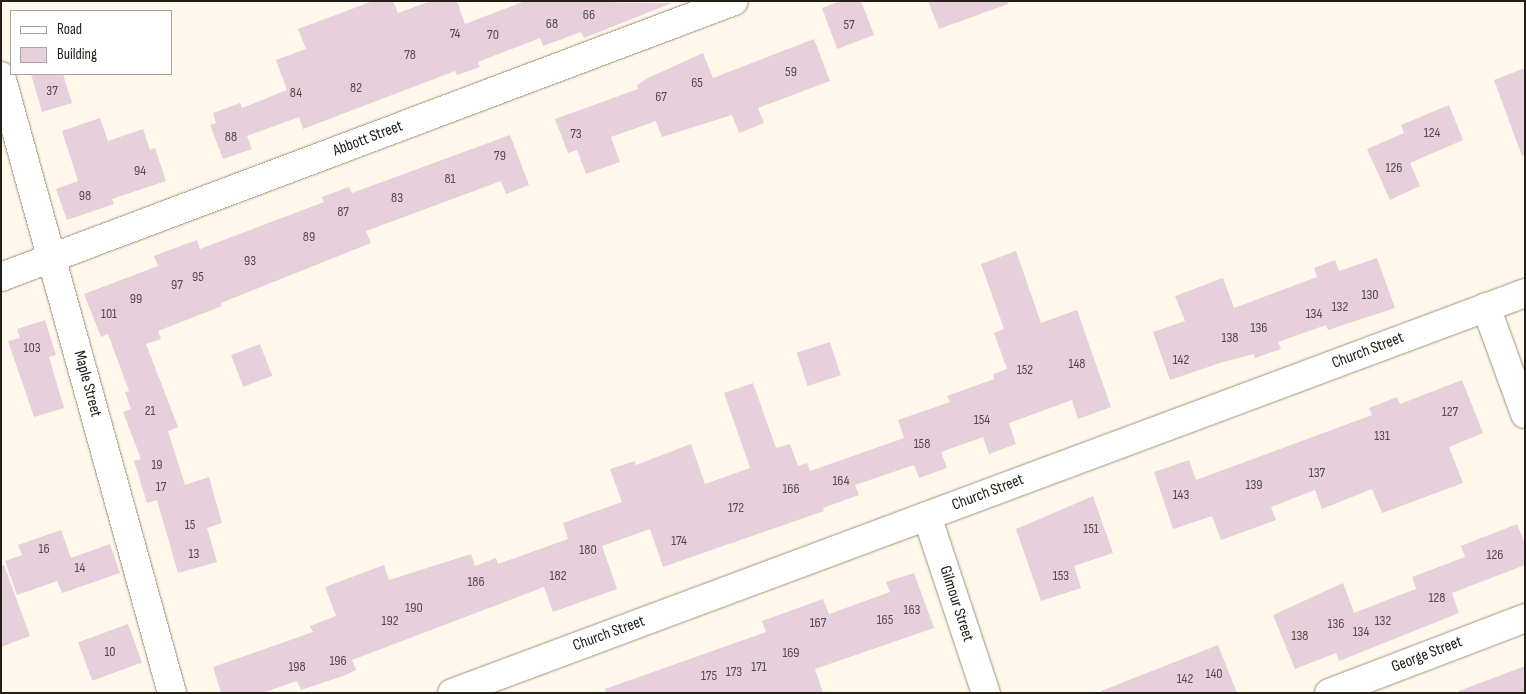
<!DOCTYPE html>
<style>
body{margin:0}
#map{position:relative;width:1526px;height:694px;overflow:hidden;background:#fff8eb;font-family:"Sofia Sans Condensed",sans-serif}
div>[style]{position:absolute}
.building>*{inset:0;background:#e7cfdb;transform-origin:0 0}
.roads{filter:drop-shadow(0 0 1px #9b917d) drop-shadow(0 0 1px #9b917d)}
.minor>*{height:28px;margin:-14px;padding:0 14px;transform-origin:14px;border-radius:14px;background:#fff}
span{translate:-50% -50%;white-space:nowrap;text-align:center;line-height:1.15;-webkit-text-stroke:5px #fff;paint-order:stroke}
.number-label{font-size:14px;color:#554c49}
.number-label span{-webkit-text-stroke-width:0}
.street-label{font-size:16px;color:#242018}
.frame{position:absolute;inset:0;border:2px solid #242018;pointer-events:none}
.legend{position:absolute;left:10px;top:10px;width:162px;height:65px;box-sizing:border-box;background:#fff;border:1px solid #a7a6a3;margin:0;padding:6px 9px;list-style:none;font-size:15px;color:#242018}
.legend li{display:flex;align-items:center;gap:10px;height:25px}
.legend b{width:25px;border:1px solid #a7a6a3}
</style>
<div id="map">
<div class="building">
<div style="clip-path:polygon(373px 1px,393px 1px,398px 13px,431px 1px,457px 1px,465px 24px,525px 1px,672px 3px,584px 38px,581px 32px,543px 46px,540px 38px,478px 62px,480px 67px,457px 75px,455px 71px,303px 129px,299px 117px,247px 136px,252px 149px,223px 159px,210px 125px,216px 123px,213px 113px,240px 103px,242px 108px,287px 90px,276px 60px,306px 49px,298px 29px)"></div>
<div style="clip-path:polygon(840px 1px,861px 1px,874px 35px,837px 49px,822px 8px)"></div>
<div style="clip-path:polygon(928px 1px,1007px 1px,1008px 4px,939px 29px)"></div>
<div style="clip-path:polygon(814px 39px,830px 81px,758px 108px,764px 123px,739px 133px,732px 115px,662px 137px,656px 121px,611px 137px,620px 162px,586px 174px,577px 150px,568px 153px,555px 119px,638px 89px,637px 85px,648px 78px,703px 53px,713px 78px)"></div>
<div style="clip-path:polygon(1525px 68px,1525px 155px,1522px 156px,1494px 80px)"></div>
<div style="clip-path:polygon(31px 74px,63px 74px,72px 103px,42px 112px)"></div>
<div style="clip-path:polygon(1449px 105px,1463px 140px,1410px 163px,1420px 186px,1390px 200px,1367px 149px,1404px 133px,1401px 125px)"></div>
<div style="clip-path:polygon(100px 118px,108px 141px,143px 129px,150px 150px,155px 148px,166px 181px,112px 199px,114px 204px,67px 220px,56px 189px,78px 181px,62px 131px)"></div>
<div style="clip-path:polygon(510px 135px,529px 185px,506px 194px,501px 181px,366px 231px,371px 243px,221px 303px,222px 306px,158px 331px,161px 339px,146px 344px,178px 427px,168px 431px,185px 485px,209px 477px,222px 523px,207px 528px,217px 562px,178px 573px,157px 500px,147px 503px,134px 461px,141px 459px,123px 412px,131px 409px,125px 392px,129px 391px,108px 334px,101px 337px,84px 294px,158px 266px,154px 256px,175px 248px,197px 240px,200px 249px,324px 202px,322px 197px,349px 187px,352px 193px)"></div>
<div style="clip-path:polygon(1016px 251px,1041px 323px,1077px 310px,1111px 407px,1078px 419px,1072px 400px,1009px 423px,1016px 444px,989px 454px,983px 437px,941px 452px,947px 468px,919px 478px,914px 465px,855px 485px,859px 495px,823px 508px,824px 511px,663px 567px,650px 529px,602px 546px,617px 589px,553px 612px,544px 587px,352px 660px,356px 670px,346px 675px,301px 690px,297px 681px,262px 693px,221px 693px,213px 667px,313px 632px,310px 626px,336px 616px,325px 587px,384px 565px,389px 580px,471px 554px,475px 566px,496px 558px,498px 564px,568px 539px,563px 523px,622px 502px,610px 469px,635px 461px,636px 465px,691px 444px,705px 484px,750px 468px,724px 393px,753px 383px,776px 448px,790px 444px,798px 466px,807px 463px,810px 471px,904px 438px,898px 420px,950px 402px,947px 396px,994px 379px,993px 374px,1007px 369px,994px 333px,1004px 329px,981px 264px)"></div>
<div style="clip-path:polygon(1377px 258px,1395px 308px,1328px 330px,1326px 325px,1278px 342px,1281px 349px,1255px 358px,1254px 354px,1223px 362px,1170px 380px,1153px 332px,1185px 321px,1175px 296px,1223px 278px,1234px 308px,1317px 277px,1314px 268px,1335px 260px,1339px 271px)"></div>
<div style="clip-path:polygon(45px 320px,56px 355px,49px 357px,64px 408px,34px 417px,8px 341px,20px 338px,17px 329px)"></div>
<div style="left:830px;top:342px;width:35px;height:35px;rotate:72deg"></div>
<div style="left:260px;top:344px;width:34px;height:31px;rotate:69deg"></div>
<div style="clip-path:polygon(1462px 380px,1483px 433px,1449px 447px,1463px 483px,1382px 513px,1372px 489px,1322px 509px,1315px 490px,1271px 507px,1276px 520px,1221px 540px,1212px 516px,1173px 529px,1154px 472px,1189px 460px,1196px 480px,1372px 415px,1369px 408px,1397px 397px,1400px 404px)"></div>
<div style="clip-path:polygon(1093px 496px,1113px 553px,1074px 566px,1081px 588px,1041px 601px,1016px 529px)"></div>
<div style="clip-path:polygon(1517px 524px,1525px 544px,1525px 565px,1452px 593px,1459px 613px,1339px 661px,1336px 653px,1295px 669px,1273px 615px,1343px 583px,1354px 613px,1387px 600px,1416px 589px,1412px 577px,1465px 557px,1461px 546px)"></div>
<div style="clip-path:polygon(61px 530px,71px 558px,110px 544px,120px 573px,62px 593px,57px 581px,17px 595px,5px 561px,22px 555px,18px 545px)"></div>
<div style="clip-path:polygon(4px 565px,30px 636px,1px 647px,1px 566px)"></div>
<div style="clip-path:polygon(914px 573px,934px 628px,815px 669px,823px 693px,606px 693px,605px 689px,766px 632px,762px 621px,823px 599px,829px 614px,890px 592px,886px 582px)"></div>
<div style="left:128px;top:624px;width:41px;height:53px;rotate:70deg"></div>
<div style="clip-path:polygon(1218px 645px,1237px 693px,1101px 693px,1101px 691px)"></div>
<div style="clip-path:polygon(1525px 666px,1525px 693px,1460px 693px,1459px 691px)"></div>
</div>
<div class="roads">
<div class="minor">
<div style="left:1px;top:76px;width:640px;rotate:74.51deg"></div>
<div style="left:1px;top:277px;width:783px;rotate:-20.63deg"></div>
<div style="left:1486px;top:307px;width:114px;rotate:70deg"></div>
<div style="left:927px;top:516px;width:187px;rotate:71.6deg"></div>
<div style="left:452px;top:693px;width:1145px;rotate:-20.44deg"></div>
<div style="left:1329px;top:693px;width:210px;rotate:-20.9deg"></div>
</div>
</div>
<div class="number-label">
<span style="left:589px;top:15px">66</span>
<span style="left:552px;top:24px">68</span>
<span style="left:849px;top:25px">57</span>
<span style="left:455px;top:34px">74</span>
<span style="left:493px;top:35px">70</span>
<span style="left:410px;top:55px">78</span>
<span style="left:791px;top:72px">59</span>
<span style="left:697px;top:83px">65</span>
<span style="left:356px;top:88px">82</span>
<span style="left:52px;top:91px">37</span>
<span style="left:296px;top:93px">84</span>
<span style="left:661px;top:97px">67</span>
<span style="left:1432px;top:133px">124</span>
<span style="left:576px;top:134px">73</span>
<span style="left:231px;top:137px">88</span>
<span style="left:500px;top:156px">79</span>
<span style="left:1394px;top:168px">126</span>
<span style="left:140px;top:171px">94</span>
<span style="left:450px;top:179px">81</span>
<span style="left:85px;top:196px">98</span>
<span style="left:397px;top:198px">83</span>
<span style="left:343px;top:212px">87</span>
<span style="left:309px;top:237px">89</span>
<span style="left:250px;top:261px">93</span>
<span style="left:198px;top:277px">95</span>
<span style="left:177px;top:285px">97</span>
<span style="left:1370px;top:295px">130</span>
<span style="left:136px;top:299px">99</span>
<span style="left:1340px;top:307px">132</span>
<span style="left:109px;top:314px">101</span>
<span style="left:1314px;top:314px">134</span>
<span style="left:1259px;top:328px">136</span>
<span style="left:1230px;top:338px">138</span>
<span style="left:32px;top:348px">103</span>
<span style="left:1181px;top:360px">142</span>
<span style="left:1077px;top:364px">148</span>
<span style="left:1025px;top:370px">152</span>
<span style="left:150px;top:411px">21</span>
<span style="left:1450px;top:412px">127</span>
<span style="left:982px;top:420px">154</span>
<span style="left:1382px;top:436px">131</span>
<span style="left:922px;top:444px">158</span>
<span style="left:157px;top:465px">19</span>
<span style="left:1317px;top:473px">137</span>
<span style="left:841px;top:481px">164</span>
<span style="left:1254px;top:485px">139</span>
<span style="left:161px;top:487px">17</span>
<span style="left:791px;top:489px">166</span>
<span style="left:1181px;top:495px">143</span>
<span style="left:736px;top:508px">172</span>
<span style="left:190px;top:525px">15</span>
<span style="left:1091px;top:529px">151</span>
<span style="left:679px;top:541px">174</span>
<span style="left:44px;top:549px">16</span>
<span style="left:588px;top:550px">180</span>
<span style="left:194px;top:554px">13</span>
<span style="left:1495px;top:555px">126</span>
<span style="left:80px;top:568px">14</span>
<span style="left:558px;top:576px">182</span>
<span style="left:1061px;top:576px">153</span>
<span style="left:476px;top:582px">186</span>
<span style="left:1437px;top:598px">128</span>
<span style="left:414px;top:608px">190</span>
<span style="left:912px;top:610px">163</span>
<span style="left:885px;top:620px">165</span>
<span style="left:390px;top:621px">192</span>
<span style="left:1383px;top:621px">132</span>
<span style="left:818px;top:623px">167</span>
<span style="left:1336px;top:624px">136</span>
<span style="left:1361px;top:632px">134</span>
<span style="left:1300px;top:636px">138</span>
<span style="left:110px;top:652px">10</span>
<span style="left:791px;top:653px">169</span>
<span style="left:338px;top:661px">196</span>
<span style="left:297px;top:667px">198</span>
<span style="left:759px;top:667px">171</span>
<span style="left:734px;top:672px">173</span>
<span style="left:1214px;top:674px">140</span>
<span style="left:709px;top:676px">175</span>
<span style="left:1185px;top:679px">142</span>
</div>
<div class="street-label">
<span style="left:368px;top:139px;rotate:-21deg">Abbott Street</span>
<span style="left:1368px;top:351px;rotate:-21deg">Church Street</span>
<span style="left:87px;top:384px;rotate:75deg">Maple Street</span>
<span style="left:988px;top:493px;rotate:-21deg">Church Street</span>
<span style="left:956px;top:604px;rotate:72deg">Gilmour Street</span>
<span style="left:609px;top:634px;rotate:-20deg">Church Street</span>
<span style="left:1427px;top:655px;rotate:-21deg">George Street</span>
</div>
<div class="frame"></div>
<ul class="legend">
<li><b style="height:6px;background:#fff"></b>Road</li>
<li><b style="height:14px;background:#e7cfdb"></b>Building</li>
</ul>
</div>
